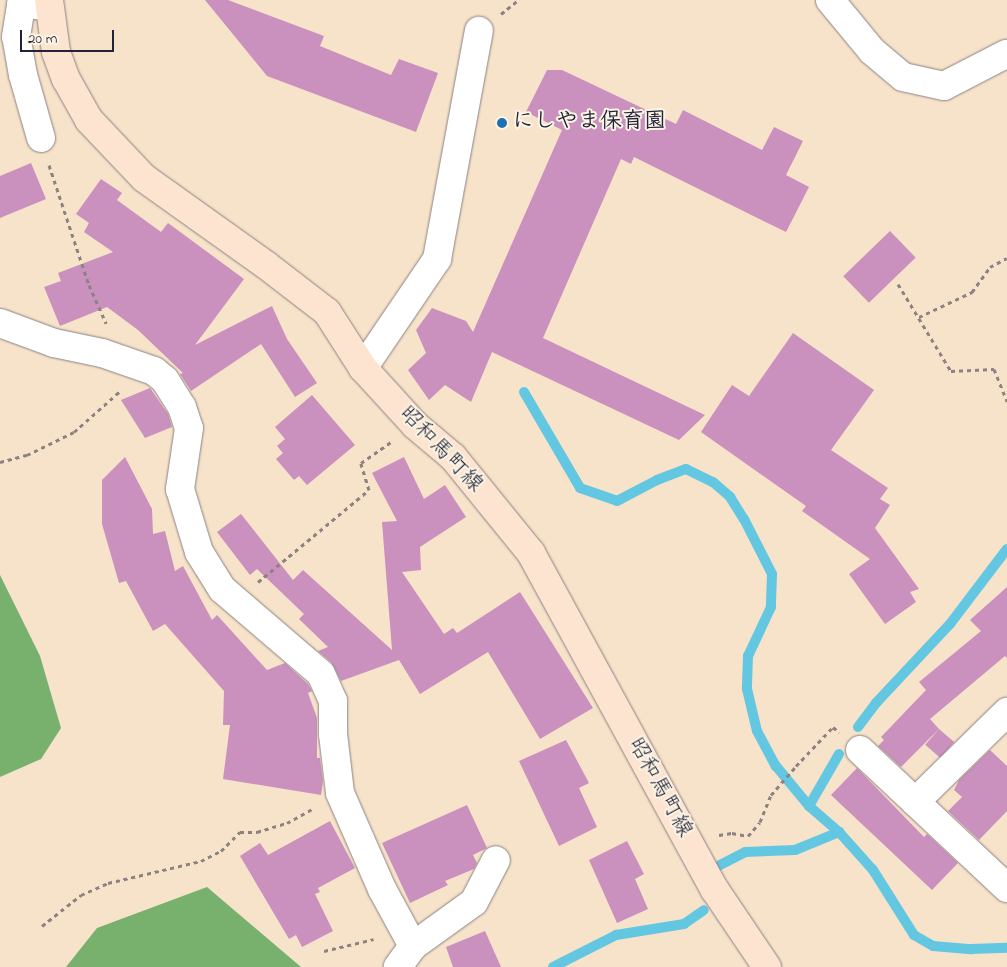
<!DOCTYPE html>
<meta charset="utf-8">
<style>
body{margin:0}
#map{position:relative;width:1007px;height:967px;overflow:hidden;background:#f7e3ca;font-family:"Indie Flower","Klee One",sans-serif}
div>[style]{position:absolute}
.forest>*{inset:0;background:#78b06e}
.stream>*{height:10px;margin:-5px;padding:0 5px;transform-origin:5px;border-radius:5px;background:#64c7e2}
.building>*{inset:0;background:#ca90be;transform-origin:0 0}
.path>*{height:3px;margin-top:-1.5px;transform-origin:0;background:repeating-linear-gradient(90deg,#8c8282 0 4px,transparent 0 8px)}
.roads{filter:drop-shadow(0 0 1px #8c8282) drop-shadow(0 0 1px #8c8282)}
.minor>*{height:28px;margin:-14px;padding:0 14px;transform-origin:14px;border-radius:14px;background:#fff}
.secondary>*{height:28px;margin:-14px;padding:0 14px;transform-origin:14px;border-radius:14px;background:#fde4d0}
.dots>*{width:14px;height:14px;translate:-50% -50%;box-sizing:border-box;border:2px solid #fcf5e5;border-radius:50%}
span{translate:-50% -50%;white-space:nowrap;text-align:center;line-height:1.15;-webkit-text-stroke:4px #fcf5e5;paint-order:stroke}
.poi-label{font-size:22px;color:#22223b;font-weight:700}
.left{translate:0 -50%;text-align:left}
.street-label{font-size:22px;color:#22223b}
.scale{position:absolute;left:20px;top:30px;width:94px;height:22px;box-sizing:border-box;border:2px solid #22223b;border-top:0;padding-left:6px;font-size:15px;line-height:18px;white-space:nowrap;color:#22223b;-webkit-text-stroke:4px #fcf5e5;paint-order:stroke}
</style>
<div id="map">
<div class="forest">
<div style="clip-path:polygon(0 575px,40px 656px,61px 728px,41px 759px,0 777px)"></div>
<div style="clip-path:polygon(207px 887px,301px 967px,66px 967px,97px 928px)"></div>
</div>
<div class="stream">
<div style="left:524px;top:392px;width:111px;rotate:59.7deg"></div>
<div style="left:580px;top:488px;width:39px;rotate:19deg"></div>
<div style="left:617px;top:501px;width:45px;rotate:-27.7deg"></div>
<div style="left:657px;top:480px;width:31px;rotate:-21deg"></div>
<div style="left:686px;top:469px;width:30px;rotate:26deg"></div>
<div style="left:713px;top:482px;width:23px;rotate:41deg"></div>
<div style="left:730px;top:497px;width:26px;rotate:58deg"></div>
<div style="left:744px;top:519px;width:62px;rotate:63deg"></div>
<div style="left:772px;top:574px;width:33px;rotate:92deg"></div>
<div style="left:771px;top:607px;width:54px;rotate:115.1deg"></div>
<div style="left:748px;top:656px;width:33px;rotate:92deg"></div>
<div style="left:747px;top:689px;width:43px;rotate:76.6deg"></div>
<div style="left:757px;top:731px;width:40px;rotate:62deg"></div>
<div style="left:776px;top:766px;width:52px;rotate:50.5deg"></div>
<div style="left:809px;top:806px;width:40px;rotate:41deg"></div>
<div style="left:839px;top:832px;width:51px;rotate:48.2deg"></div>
<div style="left:873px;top:870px;width:77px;rotate:57.8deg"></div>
<div style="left:914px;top:935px;width:22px;rotate:30deg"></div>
<div style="left:933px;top:946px;width:38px;rotate:5deg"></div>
<div style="left:971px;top:949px;width:36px;rotate:-2deg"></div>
<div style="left:858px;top:727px;width:30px;rotate:-53deg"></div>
<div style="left:876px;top:703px;width:108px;rotate:-46.9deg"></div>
<div style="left:950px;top:624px;width:94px;rotate:-52.8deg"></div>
<div style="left:809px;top:806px;width:60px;rotate:-60deg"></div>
<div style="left:720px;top:865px;width:28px;rotate:-27deg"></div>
<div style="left:745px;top:852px;width:50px;rotate:-2.3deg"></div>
<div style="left:795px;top:850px;width:48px;rotate:-22.2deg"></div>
<div style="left:553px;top:967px;width:71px;rotate:-26.9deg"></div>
<div style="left:616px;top:935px;width:69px;rotate:-9.2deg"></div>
<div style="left:684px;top:924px;width:24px;rotate:-35deg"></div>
</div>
<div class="building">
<div style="clip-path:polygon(205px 0,228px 0,324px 36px,320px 46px,391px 75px,399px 59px,438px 73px,416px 132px,267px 76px)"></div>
<div style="clip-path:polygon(547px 70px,562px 70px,676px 124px,683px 110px,762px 150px,774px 127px,803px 141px,786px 175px,809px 187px,786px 232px,634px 157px,631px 164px,621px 159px,543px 338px,705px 415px,679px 440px,492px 352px,471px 402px,445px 385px,429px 400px,408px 370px,426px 353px,416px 330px,432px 308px,466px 321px,473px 332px,562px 130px,526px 112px)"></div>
<div style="clip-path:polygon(31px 163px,46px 199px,0 218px,0 176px)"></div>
<div style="clip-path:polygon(101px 179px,122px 193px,117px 200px,161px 232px,168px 223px,244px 279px,195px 345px,272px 306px,287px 339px,317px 383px,295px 397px,261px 344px,191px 391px,180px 374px,183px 373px,138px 330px,107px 307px,60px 326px,44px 287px,61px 281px,58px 273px,113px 252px,84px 232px,89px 223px,76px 214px)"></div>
<div style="left:890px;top:231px;width:37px;height:65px;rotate:46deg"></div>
<div style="clip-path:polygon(793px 333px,874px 390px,831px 450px,888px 488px,880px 499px,890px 505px,875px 528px,919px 589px,910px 592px,916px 602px,885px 624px,849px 574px,870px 559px,802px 511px,806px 506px,701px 432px,732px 385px,749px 396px)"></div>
<div style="clip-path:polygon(150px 388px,168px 414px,172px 427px,145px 438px,121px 400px)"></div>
<div style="clip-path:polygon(312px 395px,355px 445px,307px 485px,299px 476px,294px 480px,276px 459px,283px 453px,277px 446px,285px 439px,275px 427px)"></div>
<div style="clip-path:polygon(125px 457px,152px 509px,153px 534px,165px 531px,175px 571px,183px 566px,212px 620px,217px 615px,267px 670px,285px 663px,308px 684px,312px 691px,308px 693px,317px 718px,317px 758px,320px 758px,323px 781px,321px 795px,223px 779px,230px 725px,223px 725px,224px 691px,165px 624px,153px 631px,126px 581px,119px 583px,102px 524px,102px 480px)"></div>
<div style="clip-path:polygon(404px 457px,424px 499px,445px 485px,466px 517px,420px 547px,421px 570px,402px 572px,444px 634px,453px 628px,457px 633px,520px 592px,593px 708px,540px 739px,488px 652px,420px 694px,399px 660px,341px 681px,331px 662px,318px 651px,328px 647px,299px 619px,304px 614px,257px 569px,250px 575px,217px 532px,241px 514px,293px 580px,303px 570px,392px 650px,382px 522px,397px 521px,372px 473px)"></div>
<div style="clip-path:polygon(1007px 587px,1007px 658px,1005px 656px,930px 719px,939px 729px,901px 767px,878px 746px,884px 740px,881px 737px,926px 690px,919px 682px,981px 631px,970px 620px)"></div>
<div style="left:939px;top:729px;width:20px;height:21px;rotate:41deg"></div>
<div style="clip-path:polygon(566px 740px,589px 783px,579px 788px,597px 827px,559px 846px,519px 761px)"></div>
<div style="clip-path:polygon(990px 750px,1007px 766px,1007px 811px,979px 840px,948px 811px,962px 797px,954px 790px,959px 780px)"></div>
<div style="clip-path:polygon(857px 768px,924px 837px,927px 834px,958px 863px,932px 890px,831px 795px)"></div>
<div style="clip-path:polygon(467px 805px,487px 848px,473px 855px,477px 863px,474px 869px,445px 881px,448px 885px,410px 903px,382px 843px)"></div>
<div style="clip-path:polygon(330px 821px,355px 868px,318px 888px,320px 892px,315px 894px,333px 931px,302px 947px,296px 935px,289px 939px,240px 856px,260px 843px,268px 855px)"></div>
<div style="clip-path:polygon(627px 841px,644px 874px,635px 879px,648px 909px,617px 923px,589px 860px)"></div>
<div style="clip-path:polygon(485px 931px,501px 967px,453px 967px,446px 947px)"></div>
</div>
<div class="path">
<div style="left:501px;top:14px;width:22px;rotate:-39deg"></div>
<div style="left:49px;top:165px;width:126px;rotate:71.6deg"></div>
<div style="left:89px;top:285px;width:42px;rotate:65.9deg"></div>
<div style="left:898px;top:284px;width:102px;rotate:58.7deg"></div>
<div style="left:951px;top:371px;width:43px;rotate:-2.7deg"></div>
<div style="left:994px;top:369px;width:35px;rotate:68deg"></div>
<div style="left:919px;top:317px;width:59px;rotate:-25.3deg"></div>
<div style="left:972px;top:292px;width:31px;rotate:-54deg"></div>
<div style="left:990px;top:267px;width:19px;rotate:-28deg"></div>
<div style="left:0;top:462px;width:28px;rotate:-15deg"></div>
<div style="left:27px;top:455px;width:52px;rotate:-26.1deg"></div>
<div style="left:74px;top:432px;width:62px;rotate:-41.7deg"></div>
<div style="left:258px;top:582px;width:144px;rotate:-39.7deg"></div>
<div style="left:369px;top:490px;width:28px;rotate:-107deg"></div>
<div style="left:361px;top:463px;width:37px;rotate:-35deg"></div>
<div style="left:719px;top:835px;width:13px;rotate:-9deg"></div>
<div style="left:732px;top:833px;width:16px;rotate:11deg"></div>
<div style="left:748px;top:836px;width:18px;rotate:-49deg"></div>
<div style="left:760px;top:822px;width:29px;rotate:-68deg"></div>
<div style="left:771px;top:795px;width:38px;rotate:-49deg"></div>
<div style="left:796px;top:766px;width:54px;rotate:-46.5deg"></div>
<div style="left:833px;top:727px;width:8px;rotate:40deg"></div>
<div style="left:42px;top:926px;width:50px;rotate:-38.5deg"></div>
<div style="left:81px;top:895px;width:30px;rotate:-24deg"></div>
<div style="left:108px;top:883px;width:96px;rotate:-13.3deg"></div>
<div style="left:201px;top:861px;width:22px;rotate:-27deg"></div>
<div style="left:221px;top:851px;width:27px;rotate:-45deg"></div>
<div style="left:240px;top:832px;width:17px"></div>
<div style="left:257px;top:832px;width:31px;rotate:-17deg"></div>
<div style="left:287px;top:823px;width:31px;rotate:-29deg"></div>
<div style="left:324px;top:951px;width:51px;rotate:-13.5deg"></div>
</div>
<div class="roads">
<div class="minor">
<div style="left:830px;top:0;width:66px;rotate:50.5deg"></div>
<div style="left:872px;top:51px;width:40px;rotate:40deg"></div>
<div style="left:903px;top:77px;width:42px;rotate:12.4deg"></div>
<div style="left:944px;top:86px;width:70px;rotate:-27.3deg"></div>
<div style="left:41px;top:138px;width:66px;rotate:-105.9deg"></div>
<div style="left:23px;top:75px;width:39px;rotate:-100deg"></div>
<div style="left:16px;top:37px;width:33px;rotate:-81deg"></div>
<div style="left:21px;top:4px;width:28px;rotate:4deg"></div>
<div style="left:0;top:323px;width:58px;rotate:20.3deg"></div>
<div style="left:54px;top:343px;width:49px;rotate:11.8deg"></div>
<div style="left:102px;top:353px;width:55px;rotate:19.1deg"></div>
<div style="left:154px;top:371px;width:14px;rotate:39deg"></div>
<div style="left:165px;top:380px;width:32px;rotate:58deg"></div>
<div style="left:182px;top:407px;width:22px;rotate:72deg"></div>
<div style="left:189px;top:428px;width:62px;rotate:98.4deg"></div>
<div style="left:180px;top:489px;width:66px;rotate:73.2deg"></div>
<div style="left:199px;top:552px;width:44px;rotate:58.1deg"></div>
<div style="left:222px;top:589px;width:130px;rotate:40.6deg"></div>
<div style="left:321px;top:674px;width:30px;rotate:66deg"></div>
<div style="left:333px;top:701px;width:33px;rotate:90deg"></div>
<div style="left:333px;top:734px;width:59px;rotate:83.2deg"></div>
<div style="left:340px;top:793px;width:105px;rotate:66.4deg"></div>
<div style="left:382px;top:889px;width:65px;rotate:61.5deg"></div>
<div style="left:413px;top:946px;width:26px;rotate:126deg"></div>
<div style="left:363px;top:368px;width:132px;rotate:-55.8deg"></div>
<div style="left:437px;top:259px;width:232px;rotate:-79.6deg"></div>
<div style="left:860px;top:750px;width:202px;rotate:43.2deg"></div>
<div style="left:915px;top:802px;width:129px;rotate:-44.4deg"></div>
<div style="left:413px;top:946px;width:75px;rotate:-35.8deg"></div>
<div style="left:474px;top:902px;width:47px;rotate:-62.4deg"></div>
</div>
<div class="secondary">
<div style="left:49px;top:0;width:52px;rotate:82.3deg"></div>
<div style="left:56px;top:52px;width:29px;rotate:70deg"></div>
<div style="left:66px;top:79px;width:47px;rotate:60.7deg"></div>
<div style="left:89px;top:120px;width:80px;rotate:46.5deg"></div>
<div style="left:144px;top:178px;width:150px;rotate:35.5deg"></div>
<div style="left:266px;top:265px;width:77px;rotate:37.6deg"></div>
<div style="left:327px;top:312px;width:67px;rotate:57.3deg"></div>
<div style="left:363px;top:368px;width:77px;rotate:47.6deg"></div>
<div style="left:415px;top:425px;width:50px;rotate:40.1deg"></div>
<div style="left:453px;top:457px;width:124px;rotate:50.9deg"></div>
<div style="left:531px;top:553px;width:384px;rotate:61.4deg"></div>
<div style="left:715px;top:890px;width:93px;rotate:56deg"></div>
</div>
</div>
<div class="dots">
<div style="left:502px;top:123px;background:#1f6fb2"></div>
</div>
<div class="poi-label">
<span class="left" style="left:512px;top:123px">にしやま保育園</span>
</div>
<div class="street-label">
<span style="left:440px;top:450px;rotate:46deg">昭和馬町線</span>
<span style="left:659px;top:788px;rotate:61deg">昭和馬町線</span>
</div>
<div class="scale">20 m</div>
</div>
